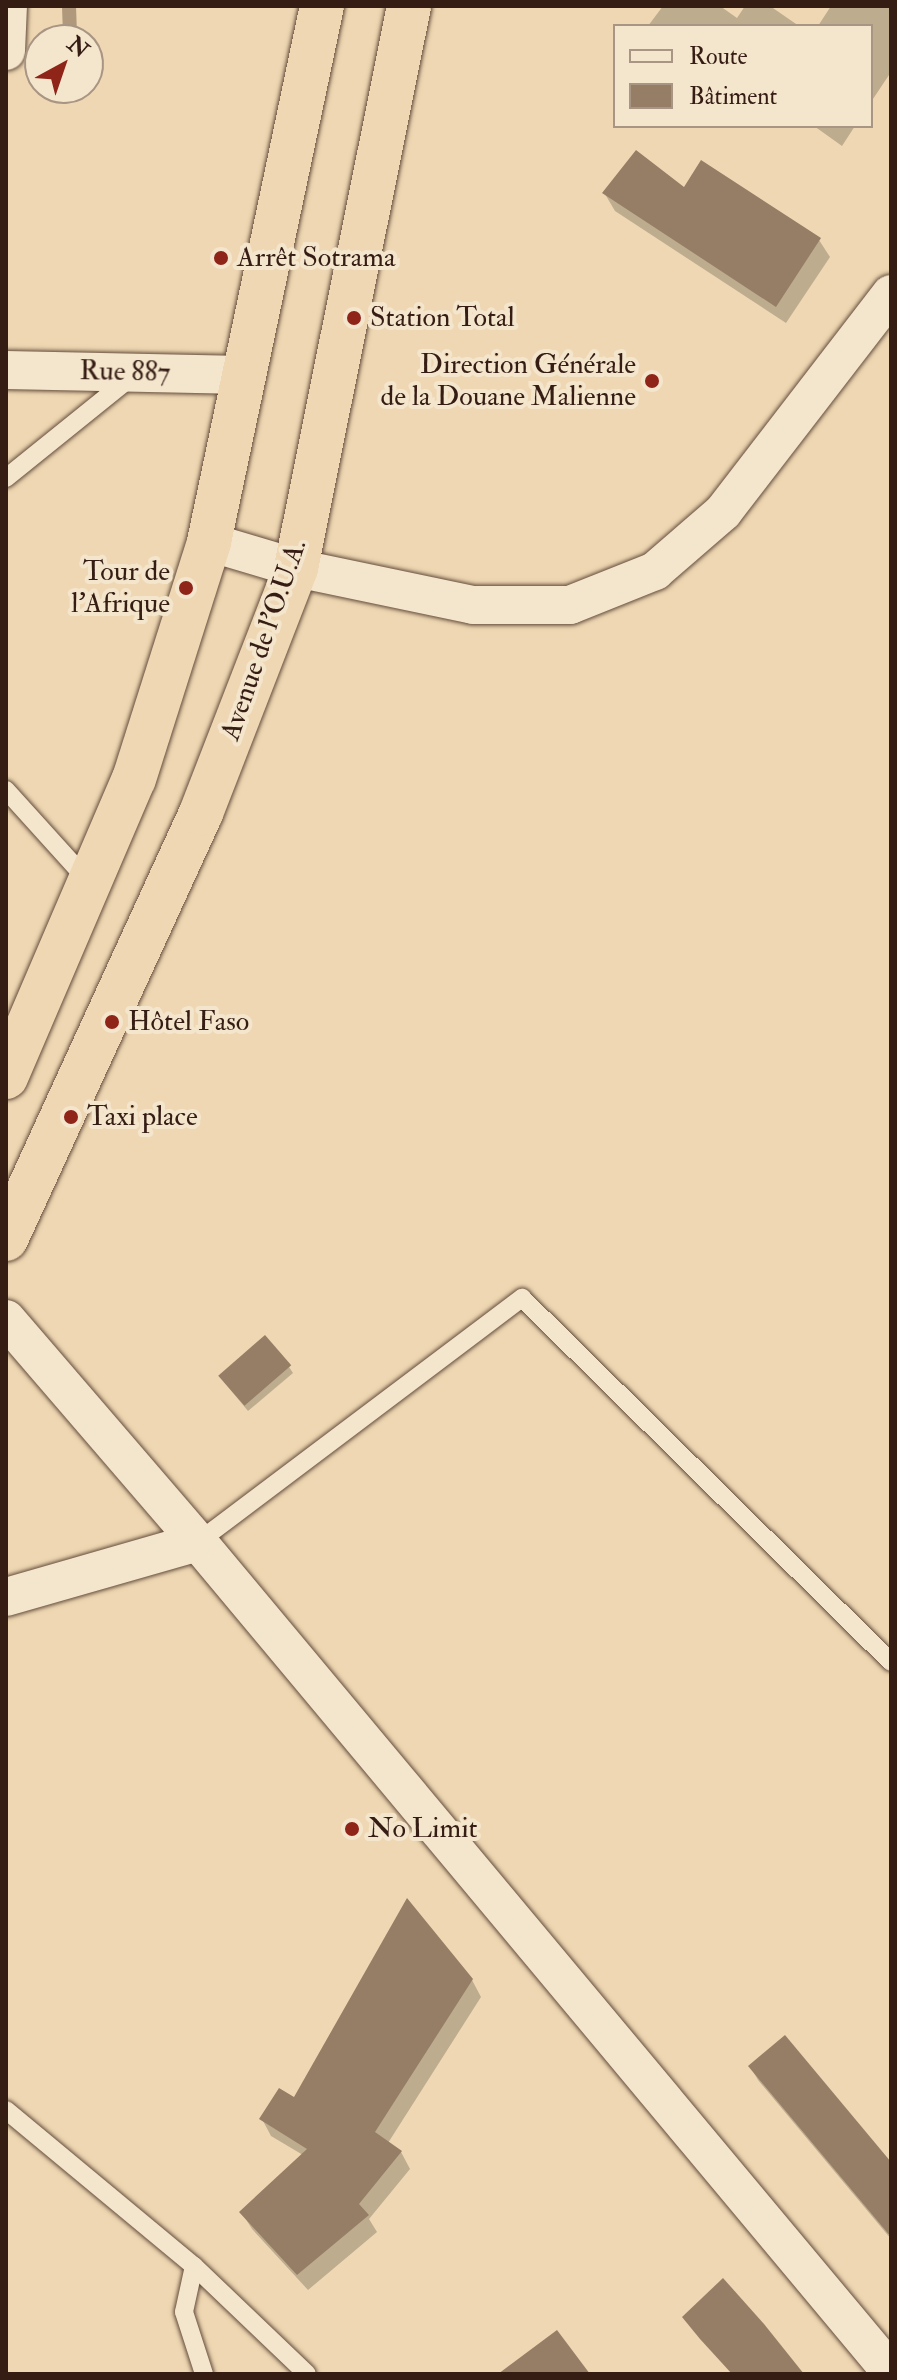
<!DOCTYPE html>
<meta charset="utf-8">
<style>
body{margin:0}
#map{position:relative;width:897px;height:2380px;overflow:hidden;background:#eed7b2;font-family:"IM FELL Double Pica",serif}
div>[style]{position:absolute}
.shadow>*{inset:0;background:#0003}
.stream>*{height:14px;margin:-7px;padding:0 7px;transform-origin:7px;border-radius:7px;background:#af987c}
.building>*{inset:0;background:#967e66;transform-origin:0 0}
.roads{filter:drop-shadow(0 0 2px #644c3c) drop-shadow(0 0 2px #644c3c)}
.lane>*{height:18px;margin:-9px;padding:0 9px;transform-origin:9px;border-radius:9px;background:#f4e5cd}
.street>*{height:38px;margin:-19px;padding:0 19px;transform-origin:19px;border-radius:19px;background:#f4e5cd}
.highway>*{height:44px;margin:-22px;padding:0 22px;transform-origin:22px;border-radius:22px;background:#eed7b2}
.dots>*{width:22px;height:22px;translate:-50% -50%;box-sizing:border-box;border:4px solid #f4e5cd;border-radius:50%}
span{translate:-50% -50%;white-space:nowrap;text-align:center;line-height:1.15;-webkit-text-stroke:8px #f4e5cd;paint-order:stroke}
.poi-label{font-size:28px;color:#361d14}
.left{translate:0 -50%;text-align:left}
.right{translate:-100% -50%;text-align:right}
.street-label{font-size:28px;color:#361d14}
.frame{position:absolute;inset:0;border:8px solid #361d14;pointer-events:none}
.legend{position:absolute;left:613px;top:24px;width:260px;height:104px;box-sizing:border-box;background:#f4e5cd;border:2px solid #a89583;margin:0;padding:10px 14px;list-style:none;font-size:24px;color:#361d14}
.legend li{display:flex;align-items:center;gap:16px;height:40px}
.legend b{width:40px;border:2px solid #a89583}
.north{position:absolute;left:24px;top:24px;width:80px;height:80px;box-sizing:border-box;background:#f4e5cd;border:2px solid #a89583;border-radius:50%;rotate:40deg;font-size:22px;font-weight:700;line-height:32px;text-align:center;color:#361d14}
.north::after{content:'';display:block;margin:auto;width:28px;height:36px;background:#8f2418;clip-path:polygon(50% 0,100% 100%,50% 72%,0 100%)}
</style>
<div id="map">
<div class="shadow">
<div style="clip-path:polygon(663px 6px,720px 6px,737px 18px,745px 6px,770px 6px,799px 26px,648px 26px)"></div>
<div style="clip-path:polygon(831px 6px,891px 6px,891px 72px,871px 102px,871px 26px,818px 26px)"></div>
<div style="clip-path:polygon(814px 126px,855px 126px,842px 146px)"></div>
<div style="clip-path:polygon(685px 190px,819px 240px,830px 257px,786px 323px,615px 211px,605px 194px)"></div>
<div style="clip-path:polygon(289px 1367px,293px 1373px,248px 1411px,224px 1382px)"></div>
<div style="clip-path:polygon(472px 1980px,481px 1997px,388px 2143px,401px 2152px,410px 2169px,369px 2219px,377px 2232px,308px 2290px,252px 2229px,242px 2213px,303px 2155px,271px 2136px,262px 2119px)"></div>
<div style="clip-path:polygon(750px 2066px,891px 2165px,891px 2239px,758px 2080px)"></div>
</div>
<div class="stream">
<div style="left:69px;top:6px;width:34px;rotate:88deg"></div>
</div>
<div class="building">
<div style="clip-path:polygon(636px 150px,684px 187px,701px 160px,821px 238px,776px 307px,602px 193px)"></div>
<div style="left:265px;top:1335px;width:40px;height:62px;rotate:49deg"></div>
<div style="clip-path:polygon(407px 1898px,473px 1979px,375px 2132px,402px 2151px,359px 2204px,369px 2215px,297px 2275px,239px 2212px,307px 2149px,259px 2119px,279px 2088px,294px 2097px)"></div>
<div style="clip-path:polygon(785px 2035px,891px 2162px,891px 2237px,748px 2066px)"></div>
<div style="clip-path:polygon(723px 2278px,764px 2324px,804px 2374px,732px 2374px,700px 2339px,682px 2317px)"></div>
<div style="clip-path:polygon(557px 2330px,590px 2374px,498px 2374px)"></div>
</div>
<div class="roads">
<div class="lane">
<div style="left:6px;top:478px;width:161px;rotate:-38.9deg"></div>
<div style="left:6px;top:790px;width:124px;rotate:47.9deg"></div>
<div style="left:198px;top:1542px;width:406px;rotate:-37deg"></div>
<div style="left:522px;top:1298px;width:518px;rotate:44.61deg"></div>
<div style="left:6px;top:2110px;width:244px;rotate:39.7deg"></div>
<div style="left:194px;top:2266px;width:156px;rotate:43.7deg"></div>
<div style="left:194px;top:2266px;width:47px;rotate:102.3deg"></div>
<div style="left:184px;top:2312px;width:65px;rotate:72.1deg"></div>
</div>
<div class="street">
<div style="left:6px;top:51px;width:45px;rotate:-87.5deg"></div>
<div style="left:6px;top:370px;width:238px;rotate:1.2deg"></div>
<div style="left:209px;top:542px;width:91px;rotate:16.6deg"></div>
<div style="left:296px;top:568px;width:181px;rotate:11.8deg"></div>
<div style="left:473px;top:605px;width:97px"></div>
<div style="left:570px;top:605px;width:92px;rotate:-21.8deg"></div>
<div style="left:655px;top:571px;width:90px;rotate:-40.9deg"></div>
<div style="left:723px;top:512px;width:275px;rotate:-52.4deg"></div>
<div style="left:6px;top:1319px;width:294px;rotate:49.3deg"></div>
<div style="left:198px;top:1542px;width:1081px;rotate:50.14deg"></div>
<div style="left:6px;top:1597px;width:200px;rotate:-16deg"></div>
</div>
<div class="highway">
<div style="left:6px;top:1077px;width:324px;rotate:-66.8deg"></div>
<div style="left:134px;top:779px;width:249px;rotate:-72.4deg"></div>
<div style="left:209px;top:542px;width:548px;rotate:-78.1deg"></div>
<div style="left:6px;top:1239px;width:469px;rotate:-65.4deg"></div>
<div style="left:201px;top:813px;width:263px;rotate:-68.8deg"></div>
<div style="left:296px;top:568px;width:573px;rotate:-78.63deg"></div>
</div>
</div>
<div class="dots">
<div style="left:221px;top:258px;background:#8f2418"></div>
<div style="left:354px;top:318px;background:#8f2418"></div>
<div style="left:652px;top:381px;background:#8f2418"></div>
<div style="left:186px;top:588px;background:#8f2418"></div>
<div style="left:112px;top:1022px;background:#8f2418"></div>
<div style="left:71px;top:1117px;background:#8f2418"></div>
<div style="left:352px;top:1829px;background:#8f2418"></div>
</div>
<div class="poi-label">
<span class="left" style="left:237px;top:258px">Arrêt Sotrama</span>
<span class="left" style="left:370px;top:318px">Station Total</span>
<span class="right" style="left:636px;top:381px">Direction Générale<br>de la Douane Malienne</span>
<span class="right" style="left:170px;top:588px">Tour de<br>l'Afrique</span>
<span class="left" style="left:128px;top:1022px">Hôtel Faso</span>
<span class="left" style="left:87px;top:1117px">Taxi place</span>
<span class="left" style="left:368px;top:1829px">No Limit</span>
</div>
<div class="street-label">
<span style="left:125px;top:372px;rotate:1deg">Rue 887</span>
<span style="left:264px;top:640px;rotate:-71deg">Avenue de l'O.U.A.</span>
</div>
<div class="frame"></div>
<ul class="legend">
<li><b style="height:10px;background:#f4e5cd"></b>Route</li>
<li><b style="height:22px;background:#967e66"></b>Bâtiment</li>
</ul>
<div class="north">N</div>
</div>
